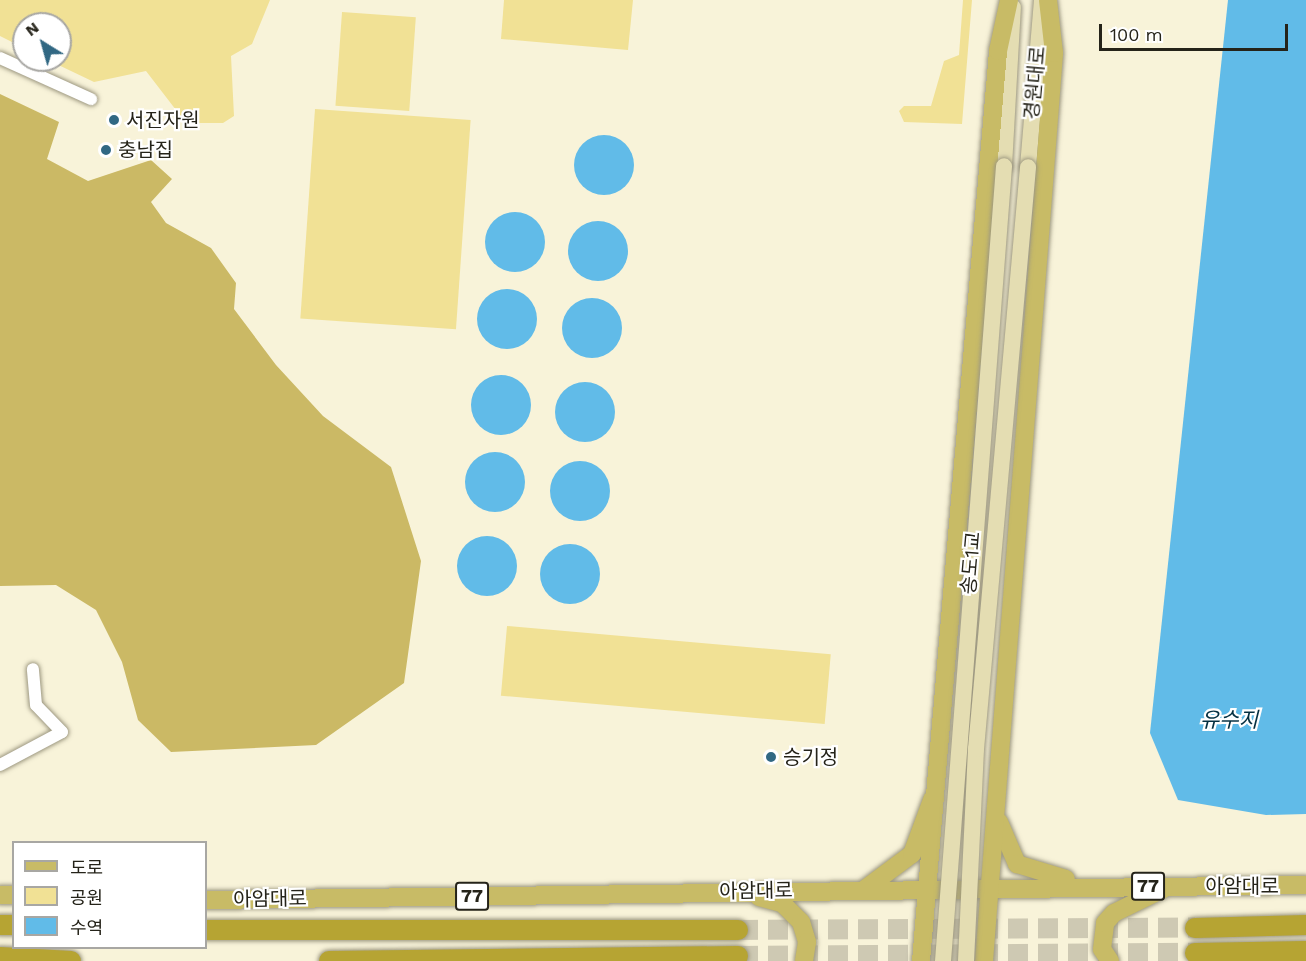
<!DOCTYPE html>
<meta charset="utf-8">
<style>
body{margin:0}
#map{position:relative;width:1306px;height:961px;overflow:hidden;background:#f8f3d9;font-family:"Work Sans","Noto Sans KR",sans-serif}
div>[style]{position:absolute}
.green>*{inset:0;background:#f1e195;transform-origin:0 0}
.forest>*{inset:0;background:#cbb965}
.water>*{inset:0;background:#61bbe8}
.round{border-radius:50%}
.trunk-tunnel>*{height:20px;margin-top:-10px;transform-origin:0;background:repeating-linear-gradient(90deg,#cec9b3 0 20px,transparent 0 30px)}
.roads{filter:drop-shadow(0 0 2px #9d9881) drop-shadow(0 0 2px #9d9881)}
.minor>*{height:12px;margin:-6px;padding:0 6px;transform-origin:6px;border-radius:6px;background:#fff}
.secondary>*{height:16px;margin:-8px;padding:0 8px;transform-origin:8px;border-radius:8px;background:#e4ddb2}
.primary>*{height:18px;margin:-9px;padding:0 9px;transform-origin:9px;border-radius:9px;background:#c8bb66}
.trunk>*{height:20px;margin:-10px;padding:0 10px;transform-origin:10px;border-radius:10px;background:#b6a433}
.bridges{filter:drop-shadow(0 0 2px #9d9881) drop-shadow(0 0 2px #9d9881)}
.secondary-bridge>*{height:16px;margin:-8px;padding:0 8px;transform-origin:8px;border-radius:8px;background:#e4ddb2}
.dots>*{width:16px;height:16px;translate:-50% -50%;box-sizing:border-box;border:3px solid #fff;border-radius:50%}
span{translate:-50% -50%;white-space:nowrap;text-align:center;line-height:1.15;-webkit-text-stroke:4.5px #fff;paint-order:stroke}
.shield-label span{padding:2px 4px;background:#fff;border:2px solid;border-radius:4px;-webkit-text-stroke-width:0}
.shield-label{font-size:18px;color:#252319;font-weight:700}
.street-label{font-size:20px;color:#252319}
.poi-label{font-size:20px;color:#252319}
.left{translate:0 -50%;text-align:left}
.water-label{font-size:21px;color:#053042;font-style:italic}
.legend{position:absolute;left:12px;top:841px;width:195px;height:108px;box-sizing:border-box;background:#fff;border:2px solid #a8a7a3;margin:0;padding:8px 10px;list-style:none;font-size:18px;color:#252319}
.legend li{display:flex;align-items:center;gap:12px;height:30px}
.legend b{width:30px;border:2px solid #a8a7a3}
.north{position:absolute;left:12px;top:12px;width:60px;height:60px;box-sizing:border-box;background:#fff;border:2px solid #a8a7a3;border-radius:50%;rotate:323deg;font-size:16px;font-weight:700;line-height:24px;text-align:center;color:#252319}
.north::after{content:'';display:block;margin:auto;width:21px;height:27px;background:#316883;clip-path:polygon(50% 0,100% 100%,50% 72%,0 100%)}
.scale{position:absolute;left:1099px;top:24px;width:189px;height:27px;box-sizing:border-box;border:3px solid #252319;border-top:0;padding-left:8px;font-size:18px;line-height:21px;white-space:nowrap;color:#252319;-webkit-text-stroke:4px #fff;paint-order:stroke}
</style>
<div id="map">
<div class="green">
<div style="clip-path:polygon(0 0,270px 0,252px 44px,231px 56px,234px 116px,223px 123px,186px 123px,146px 71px,94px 82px,48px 60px,60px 60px,60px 24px,24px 24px,24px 48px,0 36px)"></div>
<div style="clip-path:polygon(504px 0,633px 0,628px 50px,501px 39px)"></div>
<div style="clip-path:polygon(963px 0,972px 0,962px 124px,904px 122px,899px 111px,904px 106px,931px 106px,944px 61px,959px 55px)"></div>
<div style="left:342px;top:12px;width:74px;height:94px;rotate:4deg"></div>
<div style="left:315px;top:109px;width:156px;height:210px;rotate:4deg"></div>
<div style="left:507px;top:626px;width:325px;height:70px;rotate:5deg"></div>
</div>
<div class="forest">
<div style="clip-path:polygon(0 94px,59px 122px,47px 159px,88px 181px,151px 160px,172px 179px,151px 202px,166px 223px,211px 248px,236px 283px,234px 309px,276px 365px,323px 416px,391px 467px,421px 561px,404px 683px,316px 745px,171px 752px,138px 720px,122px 662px,96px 610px,56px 585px,0 586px)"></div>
</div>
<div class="water">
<div style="clip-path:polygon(1228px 0,1306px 0,1306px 814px,1266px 815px,1178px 800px,1150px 733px)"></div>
<div class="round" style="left:574px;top:135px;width:60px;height:60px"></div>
<div class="round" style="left:485px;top:212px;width:60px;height:60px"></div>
<div class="round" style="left:568px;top:221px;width:60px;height:60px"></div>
<div class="round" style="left:477px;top:289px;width:60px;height:60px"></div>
<div class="round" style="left:562px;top:298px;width:60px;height:60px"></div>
<div class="round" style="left:471px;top:375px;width:60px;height:60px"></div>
<div class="round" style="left:555px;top:382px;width:60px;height:60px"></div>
<div class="round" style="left:465px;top:452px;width:60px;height:60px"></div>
<div class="round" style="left:550px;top:461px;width:60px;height:60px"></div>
<div class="round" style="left:457px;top:536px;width:60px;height:60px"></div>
<div class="round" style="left:540px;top:544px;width:60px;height:60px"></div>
</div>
<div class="trunk-tunnel">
<div style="left:738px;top:930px;width:457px;rotate:-0.3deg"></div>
<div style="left:738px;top:956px;width:457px;rotate:-0.4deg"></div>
</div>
<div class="roads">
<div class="minor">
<div style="left:0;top:58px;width:100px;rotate:24.3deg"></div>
<div style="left:0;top:765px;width:70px;rotate:-28deg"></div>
<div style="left:62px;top:732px;width:37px;rotate:-134deg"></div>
<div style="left:36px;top:705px;width:36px;rotate:-95deg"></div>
</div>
<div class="secondary">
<div style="left:1004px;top:166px;width:159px;rotate:-86.8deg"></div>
<div style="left:1028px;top:167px;width:168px;rotate:-85.2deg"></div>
</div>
<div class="primary">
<div style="left:999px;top:822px;width:46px;rotate:66.8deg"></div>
<div style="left:1017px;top:864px;width:51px;rotate:17deg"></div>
<div style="left:865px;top:889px;width:59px;rotate:-36.7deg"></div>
<div style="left:912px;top:854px;width:58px;rotate:-69.7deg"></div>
<div style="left:0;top:895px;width:14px"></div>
<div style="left:759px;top:897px;width:24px;rotate:15deg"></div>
<div style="left:782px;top:903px;width:27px;rotate:45deg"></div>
<div style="left:801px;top:922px;width:21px;rotate:73deg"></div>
<div style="left:807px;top:942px;width:19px;rotate:99deg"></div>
<div style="left:206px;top:900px;width:1100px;rotate:-0.78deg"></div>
<div style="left:921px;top:961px;width:913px;rotate:-85.16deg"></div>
<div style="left:998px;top:51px;width:52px;rotate:-77.8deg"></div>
<div style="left:984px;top:961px;width:911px;rotate:-85.59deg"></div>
<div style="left:1054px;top:53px;width:53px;rotate:-96.5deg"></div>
<div style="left:1110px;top:961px;width:14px;rotate:-124deg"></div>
<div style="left:1102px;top:949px;width:26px;rotate:-83deg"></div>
<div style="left:1105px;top:923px;width:13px;rotate:-48deg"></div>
<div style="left:1114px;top:913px;width:55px;rotate:-26.1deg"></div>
</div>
<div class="trunk">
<div style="left:0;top:925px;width:14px"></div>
<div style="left:1195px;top:928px;width:111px;rotate:-1.5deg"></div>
<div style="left:206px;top:930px;width:532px"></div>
<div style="left:1195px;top:953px;width:111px;rotate:-1deg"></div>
<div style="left:0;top:957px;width:71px;rotate:3.2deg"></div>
<div style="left:329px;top:961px;width:409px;rotate:-0.7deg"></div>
</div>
</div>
<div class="bridges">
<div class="secondary-bridge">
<div style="left:943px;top:961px;width:797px;rotate:-85.61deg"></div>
<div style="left:966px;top:961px;width:212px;rotate:-87.3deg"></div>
<div style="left:976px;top:749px;width:584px;rotate:-84.89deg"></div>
</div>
</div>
<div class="dots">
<div style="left:114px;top:120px;background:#316883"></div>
<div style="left:106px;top:150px;background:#316883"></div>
<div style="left:771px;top:757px;background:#316883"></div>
</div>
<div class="shield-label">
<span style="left:1148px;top:886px">77</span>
<span style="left:472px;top:896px">77</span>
</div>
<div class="street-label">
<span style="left:1035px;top:83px;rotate:-85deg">경원대로</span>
<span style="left:971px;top:563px;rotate:-85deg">송도1교</span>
<span style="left:1242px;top:886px">아암대로</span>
<span style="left:756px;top:891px;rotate:-1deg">아암대로</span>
<span style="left:270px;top:899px;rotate:-1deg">아암대로</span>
</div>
<div class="poi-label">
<span class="left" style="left:126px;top:120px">서진자원</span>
<span class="left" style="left:118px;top:150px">충남집</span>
<span class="left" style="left:783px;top:757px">승기정</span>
</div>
<div class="water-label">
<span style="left:1229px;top:720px">유수지</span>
</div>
<ul class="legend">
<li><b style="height:8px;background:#c8bb66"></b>도로</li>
<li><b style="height:16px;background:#f1e195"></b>공원</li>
<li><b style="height:16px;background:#61bbe8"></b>수역</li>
</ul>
<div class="north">N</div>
<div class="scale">100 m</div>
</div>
